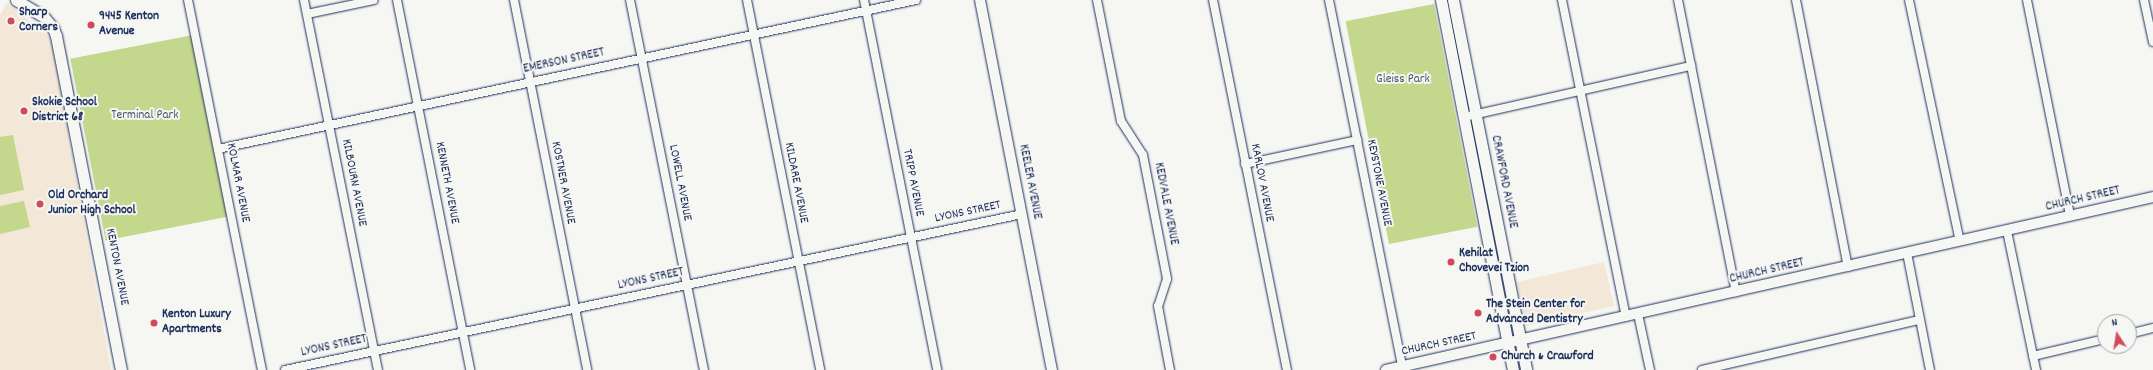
<!DOCTYPE html>
<style>
body{margin:0}
#map{position:relative;width:2153px;height:370px;overflow:hidden;background:#f6f6f2;font-family:Dekko,sans-serif}
div>[style]{position:absolute}
.built>*{inset:0;background:#f3e7d8;transform-origin:0 0}
.green>*{inset:0;background:#c3d78d;transform-origin:0 0}
.roads{filter:drop-shadow(0 0 1px #1b2f5e) drop-shadow(0 0 1px #1b2f5e)}
.minor>*{height:8px;margin:-4px;padding:0 4px;transform-origin:4px;border-radius:4px;background:#f6f6f2}
.tertiary>*{height:10px;margin:-5px;padding:0 5px;transform-origin:5px;border-radius:5px;background:#f6f6f2}
.secondary>*{height:11px;margin:-5.5px;padding:0 5.5px;transform-origin:5.5px;border-radius:5.5px;background:#f6f6f2}
.dots>*{width:11px;height:11px;translate:-50% -50%;box-sizing:border-box;border:2px solid #f6f6f2;border-radius:50%}
span{translate:-50% -50%;white-space:nowrap;text-align:center;line-height:1.15;-webkit-text-stroke:4px #f6f6f2;paint-order:stroke}
.poi-label{font-size:13px;color:#1b2f5e;font-weight:700}
.left{translate:0 -50%;text-align:left}
.street-label{font-size:13px;color:#1b2f5e}
.park-label{font-size:13px;color:#45596a}
.north{position:absolute;left:2097px;top:314px;width:40px;height:40px;box-sizing:border-box;background:#f6f6f2;border:1px solid #9ea6b7;border-radius:50%;rotate:348deg;font-size:11px;font-weight:700;line-height:16px;text-align:center;color:#1b2f5e}
.north::after{content:'';display:block;margin:auto;width:14px;height:18px;background:#d1495b;clip-path:polygon(50% 0,100% 100%,50% 72%,0 100%)}
</style>
<div id="map">
<div class="built">
<div style="clip-path:polygon(7px 3px,51px 38px,111px 370px,0 370px,0 15px)"></div>
<div style="left:1604px;top:262px;width:45px;height:90px;rotate:77deg"></div>
</div>
<div class="green">
<div style="left:1434px;top:4px;width:227px;height:90px;rotate:79deg"></div>
<div style="left:193px;top:35px;width:185px;height:125px;rotate:79deg"></div>
<div style="clip-path:polygon(13px 135px,24px 190px,0 195px,0 137px)"></div>
<div style="clip-path:polygon(24px 201px,30px 227px,0 234px,0 206px)"></div>
</div>
<div class="roads">
<div class="minor">
<div style="left:188px;top:0;width:377px;rotate:78.7deg"></div>
<div style="left:304px;top:0;width:377px;rotate:78.7deg"></div>
<div style="left:397px;top:0;width:377px;rotate:78.8deg"></div>
<div style="left:514px;top:0;width:377px;rotate:78.8deg"></div>
<div style="left:630px;top:0;width:377px;rotate:78.7deg"></div>
<div style="left:747px;top:0;width:377px;rotate:78.8deg"></div>
<div style="left:864px;top:0;width:377px;rotate:78.8deg"></div>
<div style="left:1097px;top:0;width:123px;rotate:78.8deg"></div>
<div style="left:1121px;top:121px;width:40px;rotate:57.1deg"></div>
<div style="left:1143px;top:155px;width:126px;rotate:79deg"></div>
<div style="left:1167px;top:279px;width:28px;rotate:108deg"></div>
<div style="left:1158px;top:306px;width:65px;rotate:79.4deg"></div>
<div style="left:1213px;top:0;width:377px;rotate:78.7deg"></div>
<div style="left:1329px;top:0;width:377px;rotate:78.7deg"></div>
<div style="left:1562px;top:0;width:323px;rotate:78.6deg"></div>
<div style="left:1678px;top:0;width:298px;rotate:78.8deg"></div>
<div style="left:1796px;top:0;width:272px;rotate:79deg"></div>
<div style="left:1909px;top:0;width:246px;rotate:78.1deg"></div>
<div style="left:2027px;top:0;width:220px;rotate:78.7deg"></div>
<div style="left:2144px;top:0;width:43px;rotate:77.9deg"></div>
<div style="left:307px;top:14px;width:68px;rotate:-11.8deg"></div>
<div style="left:1464px;top:117px;width:233px;rotate:-12.7deg"></div>
<div style="left:218px;top:149px;width:714px;rotate:-12.05deg"></div>
<div style="left:1245px;top:164px;width:115px;rotate:-12.1deg"></div>
<div style="left:2007px;top:231px;width:142px;rotate:78.2deg"></div>
<div style="left:1907px;top:253px;width:119px;rotate:78.9deg"></div>
<div style="left:1638px;top:314px;width:57px;rotate:77.9deg"></div>
<div style="left:2129px;top:334px;width:25px;rotate:-14deg"></div>
<div style="left:2033px;top:356px;width:74px;rotate:-13.3deg"></div>
<div style="left:285px;top:370px;width:753px;rotate:-11.95deg"></div>
<div style="left:1702px;top:370px;width:223px;rotate:-13deg"></div>
</div>
<div class="tertiary">
<div style="left:980px;top:0;width:377px;rotate:79deg"></div>
<div style="left:1386px;top:370px;width:786px;rotate:-12.71deg"></div>
</div>
<div class="secondary">
<div style="left:16px;top:0;width:31px;rotate:31deg"></div>
<div style="left:43px;top:16px;width:16px;rotate:50deg"></div>
<div style="left:53px;top:28px;width:9px;rotate:69deg"></div>
<div style="left:56px;top:36px;width:340px;rotate:79deg"></div>
<div style="left:1441px;top:0;width:377px;rotate:79deg"></div>
<div style="left:1453px;top:0;width:377px;rotate:78.8deg"></div>
</div>
</div>
<div class="dots">
<div style="left:11px;top:21px;background:#d1495b"></div>
<div style="left:91px;top:25px;background:#d1495b"></div>
<div style="left:24px;top:111px;background:#d1495b"></div>
<div style="left:40px;top:204px;background:#d1495b"></div>
<div style="left:1451px;top:262px;background:#d1495b"></div>
<div style="left:1478px;top:313px;background:#d1495b"></div>
<div style="left:154px;top:323px;background:#d1495b"></div>
<div style="left:1493px;top:357px;background:#d1495b"></div>
</div>
<div class="poi-label">
<span class="left" style="left:19px;top:21px">Sharp<br>Corners</span>
<span class="left" style="left:99px;top:25px">9445 Kenton<br>Avenue</span>
<span class="left" style="left:32px;top:111px">Skokie School<br>District 68</span>
<span class="left" style="left:48px;top:204px">Old Orchard<br>Junior High School</span>
<span class="left" style="left:1459px;top:262px">Kehilat<br>Chovevei Tzion</span>
<span class="left" style="left:1486px;top:313px">The Stein Center for<br>Advanced Dentistry</span>
<span class="left" style="left:162px;top:323px">Kenton Luxury<br>Apartments</span>
<span class="left" style="left:1501px;top:357px">Church &amp; Crawford</span>
</div>
<div class="street-label">
<span style="left:564px;top:62px;rotate:-12deg">EMERSON STREET</span>
<span style="left:1029px;top:182px;rotate:79deg">KEELER AVENUE</span>
<span style="left:1503px;top:182px;rotate:79deg">CRAWFORD AVENUE</span>
<span style="left:237px;top:183px;rotate:79deg">KOLMAR AVENUE</span>
<span style="left:353px;top:183px;rotate:79deg">KILBOURN AVENUE</span>
<span style="left:446px;top:183px;rotate:79deg">KENNETH AVENUE</span>
<span style="left:562px;top:183px;rotate:79deg">KOSTNER AVENUE</span>
<span style="left:679px;top:183px;rotate:79deg">LOWELL AVENUE</span>
<span style="left:795px;top:183px;rotate:79deg">KILDARE AVENUE</span>
<span style="left:912px;top:183px;rotate:79deg">TRIPP AVENUE</span>
<span style="left:1261px;top:183px;rotate:79deg">KARLOV AVENUE</span>
<span style="left:1378px;top:183px;rotate:79deg">KEYSTONE AVENUE</span>
<span style="left:2083px;top:200px;rotate:-13deg">CHURCH STREET</span>
<span style="left:1165px;top:204px;rotate:79deg">KEDVALE AVENUE</span>
<span style="left:968px;top:213px;rotate:-12deg">LYONS STREET</span>
<span style="left:116px;top:267px;rotate:79deg">KENTON AVENUE</span>
<span style="left:1767px;top:272px;rotate:-13deg">CHURCH STREET</span>
<span style="left:651px;top:280px;rotate:-12deg">LYONS STREET</span>
<span style="left:1439px;top:345px;rotate:-12deg">CHURCH STREET</span>
<span style="left:334px;top:347px;rotate:-12deg">LYONS STREET</span>
</div>
<div class="park-label">
<span style="left:1403px;top:80px">Gleiss Park</span>
<span style="left:145px;top:116px">Terminal Park</span>
</div>
<div class="north">N</div>
</div>
